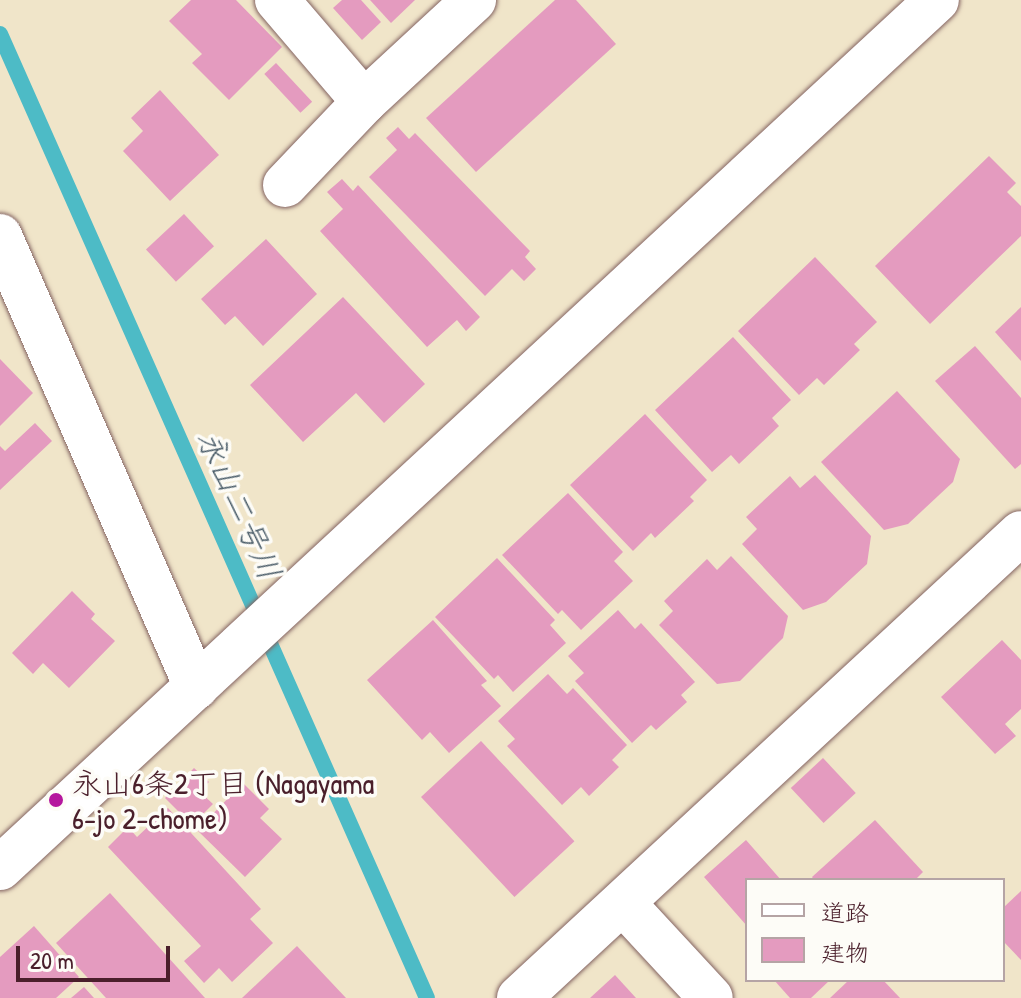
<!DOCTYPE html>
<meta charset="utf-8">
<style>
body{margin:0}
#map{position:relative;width:1021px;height:998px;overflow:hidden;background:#f0e5c9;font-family:"Patrick Hand","Klee One",sans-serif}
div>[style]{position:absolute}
.stream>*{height:16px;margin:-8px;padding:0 8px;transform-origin:8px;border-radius:8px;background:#4dbbc6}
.building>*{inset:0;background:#e49bbf;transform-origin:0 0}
.roads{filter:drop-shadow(0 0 2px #846462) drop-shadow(0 0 2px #846462)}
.street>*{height:44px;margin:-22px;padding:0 22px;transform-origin:22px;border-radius:22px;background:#fff}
.secondary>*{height:44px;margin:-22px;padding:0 22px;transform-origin:22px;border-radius:22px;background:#fff}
.dots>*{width:22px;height:22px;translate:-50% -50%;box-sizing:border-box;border:4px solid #fdfcf7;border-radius:50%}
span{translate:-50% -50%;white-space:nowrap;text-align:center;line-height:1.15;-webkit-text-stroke:7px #fdfcf7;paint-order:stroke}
.poi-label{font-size:30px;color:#4a1f2b}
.left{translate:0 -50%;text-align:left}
.water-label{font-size:32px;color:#4b5d69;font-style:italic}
.legend{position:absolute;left:745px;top:878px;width:260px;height:104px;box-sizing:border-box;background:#fdfcf7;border:2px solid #b5a4a5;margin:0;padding:10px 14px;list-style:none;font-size:24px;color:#4a1f2b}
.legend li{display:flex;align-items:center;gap:16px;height:40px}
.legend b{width:40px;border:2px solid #b5a4a5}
.scale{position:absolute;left:16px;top:946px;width:154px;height:36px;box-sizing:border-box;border:4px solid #4a1f2b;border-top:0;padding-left:10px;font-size:24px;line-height:28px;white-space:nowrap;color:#4a1f2b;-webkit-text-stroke:6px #fdfcf7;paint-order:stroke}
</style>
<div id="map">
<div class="stream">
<div style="left:0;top:34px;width:1054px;rotate:66.11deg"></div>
</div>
<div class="building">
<div style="clip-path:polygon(191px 0,236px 0,282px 47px,229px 100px,192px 63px,202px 54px,169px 21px)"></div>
<div style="clip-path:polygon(342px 0,361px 0,381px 22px,362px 40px,333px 8px)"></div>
<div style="clip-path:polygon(370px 0,415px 0,391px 23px)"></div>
<div style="clip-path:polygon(555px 0,576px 0,616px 44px,476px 172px,426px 118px)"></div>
<div style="left:276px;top:63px;width:53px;height:16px;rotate:47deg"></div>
<div style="clip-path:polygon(160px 90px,219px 155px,170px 201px,123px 151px,143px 131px,131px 118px)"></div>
<div style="clip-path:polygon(398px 127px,409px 139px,415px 133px,530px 251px,525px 257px,536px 269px,524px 281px,512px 269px,485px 296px,369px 177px,397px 150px,386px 138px)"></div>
<div style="clip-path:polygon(989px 156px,1016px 183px,1007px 192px,1021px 206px,1021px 236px,930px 324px,875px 266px)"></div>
<div style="clip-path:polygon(342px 179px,353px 191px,358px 185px,480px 317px,466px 331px,457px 320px,427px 347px,320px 231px,343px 209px,327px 192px)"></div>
<div style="left:184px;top:214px;width:44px;height:52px;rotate:47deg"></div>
<div style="clip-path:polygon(266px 239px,317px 294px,263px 346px,235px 316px,225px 325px,201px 299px)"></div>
<div style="clip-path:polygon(815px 257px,877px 322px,854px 344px,860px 350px,824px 385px,817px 378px,799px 395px,738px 331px)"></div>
<div style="clip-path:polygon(343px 297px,425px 384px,384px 423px,356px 393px,303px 442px,250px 385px)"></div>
<div style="clip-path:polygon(1021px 307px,1021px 361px,995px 332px)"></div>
<div style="clip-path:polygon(733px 337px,791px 400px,772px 418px,779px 426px,739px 464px,731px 455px,712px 472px,655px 410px)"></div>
<div style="clip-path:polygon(975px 346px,1021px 398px,1021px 464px,1015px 469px,935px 381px)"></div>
<div style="clip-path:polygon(0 359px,33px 393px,0 426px)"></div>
<div style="clip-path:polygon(897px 391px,960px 459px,953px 482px,908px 524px,884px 530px,821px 462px)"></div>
<div style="clip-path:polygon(645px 414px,707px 480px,690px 497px,694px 501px,655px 538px,651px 533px,633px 551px,570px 485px)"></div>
<div style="clip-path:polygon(35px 423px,52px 441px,0 490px,0 446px,5px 451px)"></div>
<div style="clip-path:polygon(815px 475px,871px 536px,867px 564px,826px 602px,803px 610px,742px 544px,757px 529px,746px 517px,790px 476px,800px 488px)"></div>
<div style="clip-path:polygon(568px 493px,623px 552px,614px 561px,633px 581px,581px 630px,562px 610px,558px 614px,502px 555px)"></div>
<div style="clip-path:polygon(731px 556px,788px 616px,783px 638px,740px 681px,717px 684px,659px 625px,673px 611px,664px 601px,707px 559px,717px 570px)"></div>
<div style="clip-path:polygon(497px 558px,555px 620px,550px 625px,566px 643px,513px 692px,498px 675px,494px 679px,435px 617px)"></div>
<div style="clip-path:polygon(72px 591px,95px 614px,91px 619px,115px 641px,69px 688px,43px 663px,33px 674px,12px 653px)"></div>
<div style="clip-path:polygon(618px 610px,635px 629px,641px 623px,695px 682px,681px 695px,687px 702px,656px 730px,651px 725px,632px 743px,575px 681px,584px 673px,568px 656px)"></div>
<div style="clip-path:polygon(433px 620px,487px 681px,481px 685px,501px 706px,449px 753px,430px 732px,422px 740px,367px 680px)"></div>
<div style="clip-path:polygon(1002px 640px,1021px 660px,1021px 709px,1005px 724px,1016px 736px,995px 754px,941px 697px)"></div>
<div style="clip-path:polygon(548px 674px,567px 694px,573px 688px,627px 745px,612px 760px,619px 767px,589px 796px,581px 787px,562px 805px,507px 746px,515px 739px,498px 721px)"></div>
<div style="left:481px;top:741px;width:137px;height:82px;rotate:47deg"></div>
<div style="left:823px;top:758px;width:48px;height:44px;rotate:47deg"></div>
<div style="clip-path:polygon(194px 768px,209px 782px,199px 791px,213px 804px,192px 825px,165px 798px)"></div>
<div style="clip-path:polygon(243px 783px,269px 809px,260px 818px,282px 839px,245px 877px,197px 830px)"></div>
<div style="clip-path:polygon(168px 808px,261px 909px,250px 919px,273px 943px,232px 982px,219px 968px,204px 983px,184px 961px,201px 946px,108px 847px,128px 827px,137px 837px)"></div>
<div style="clip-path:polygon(875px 820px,923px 872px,915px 880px,814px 880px,812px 877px)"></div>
<div style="clip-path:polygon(746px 840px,781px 880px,747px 880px,747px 926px,704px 877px)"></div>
<div style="clip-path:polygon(1021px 891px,1021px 960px,1003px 941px,1003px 908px)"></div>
<div style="clip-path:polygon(110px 893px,205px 998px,106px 998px,56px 943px)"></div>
<div style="clip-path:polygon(34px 926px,79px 977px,56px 998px,0 998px,0 957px)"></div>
<div style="clip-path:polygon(297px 946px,346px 998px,242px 998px)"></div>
<div style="clip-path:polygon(615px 975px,636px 998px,590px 998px)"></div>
<div style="clip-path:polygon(774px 980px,830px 980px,811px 998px,790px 998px)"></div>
<div style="clip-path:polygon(849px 980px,883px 980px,900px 998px,830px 998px)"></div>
<div style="clip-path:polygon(84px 987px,94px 998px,71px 998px)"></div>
</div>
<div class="roads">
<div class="street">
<div style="left:277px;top:0;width:134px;rotate:49.5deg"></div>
<div style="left:285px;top:185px;width:115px;rotate:-46.4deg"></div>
<div style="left:364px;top:102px;width:150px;rotate:-42.8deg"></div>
<div style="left:0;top:236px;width:492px;rotate:66.5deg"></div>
<div style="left:623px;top:903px;width:129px;rotate:47.2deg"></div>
<div style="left:519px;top:998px;width:684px;rotate:-42.81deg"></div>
</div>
<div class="secondary">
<div style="left:0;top:868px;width:1277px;rotate:-42.81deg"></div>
</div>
</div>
<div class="dots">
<div style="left:56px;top:800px;background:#b5179e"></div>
</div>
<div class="poi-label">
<span class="left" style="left:72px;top:800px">永山6条2丁目 (Nagayama<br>6-jo 2-chome)</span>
</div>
<div class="water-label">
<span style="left:239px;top:505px;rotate:66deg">永山二号川</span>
</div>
<ul class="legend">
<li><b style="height:10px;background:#fff"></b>道路</li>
<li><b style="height:22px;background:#e49bbf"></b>建物</li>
</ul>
<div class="scale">20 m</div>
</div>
